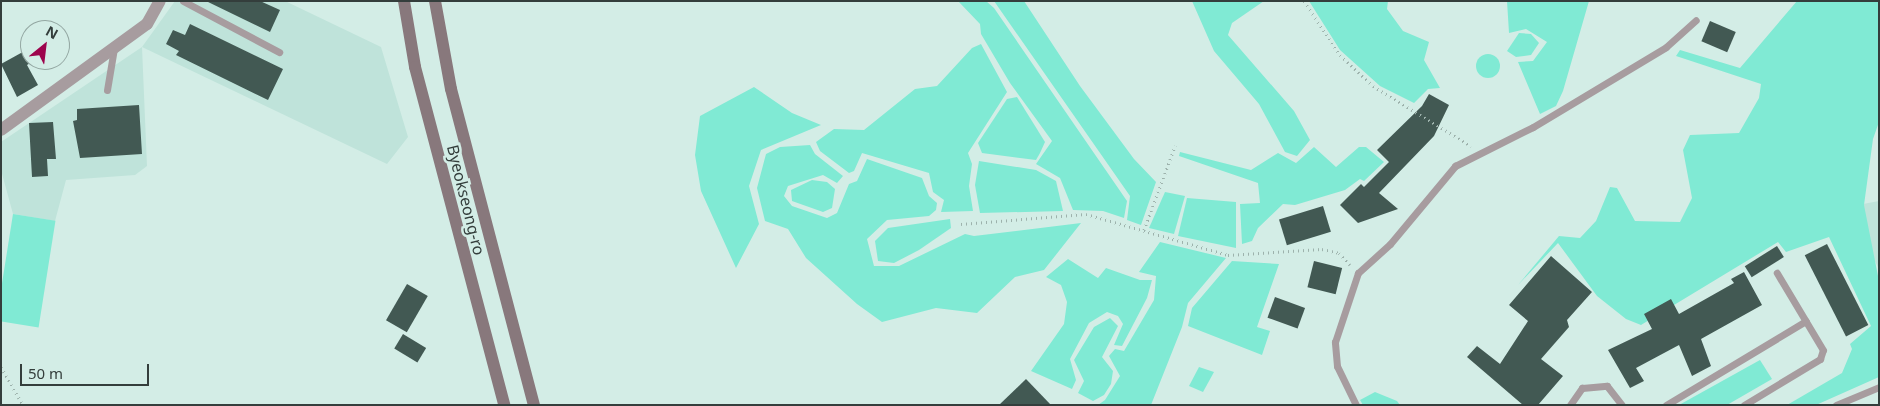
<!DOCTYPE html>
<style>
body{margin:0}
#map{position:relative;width:1880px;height:406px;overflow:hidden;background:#d3ede6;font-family:"Noto Sans",sans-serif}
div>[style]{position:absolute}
.built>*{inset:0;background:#bfe3da}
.green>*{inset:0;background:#80ead4;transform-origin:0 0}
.round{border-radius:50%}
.building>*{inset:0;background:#425953;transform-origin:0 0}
.path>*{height:3px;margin-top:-1.5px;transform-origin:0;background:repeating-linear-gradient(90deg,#9db2ac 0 1px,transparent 0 5px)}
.lane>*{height:7px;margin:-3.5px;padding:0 3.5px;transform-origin:3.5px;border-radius:3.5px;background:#a79c9f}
.street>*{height:12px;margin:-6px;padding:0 6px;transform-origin:6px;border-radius:6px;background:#a79c9f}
.secondary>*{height:12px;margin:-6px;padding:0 6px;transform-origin:6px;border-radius:6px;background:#88787c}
span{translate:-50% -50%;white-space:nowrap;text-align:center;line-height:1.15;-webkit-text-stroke:5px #d3ede6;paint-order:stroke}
.street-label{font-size:16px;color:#343e3c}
.frame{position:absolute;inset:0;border:2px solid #343e3c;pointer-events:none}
.north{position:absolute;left:20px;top:20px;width:50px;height:50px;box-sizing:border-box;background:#d3ede6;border:1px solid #93a7a2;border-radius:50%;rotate:29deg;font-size:14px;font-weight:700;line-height:20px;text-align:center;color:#343e3c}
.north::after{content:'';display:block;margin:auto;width:18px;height:22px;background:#9d044d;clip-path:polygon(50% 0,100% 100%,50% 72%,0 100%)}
.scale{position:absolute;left:20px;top:364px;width:129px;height:22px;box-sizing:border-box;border:2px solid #343e3c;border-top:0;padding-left:6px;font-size:15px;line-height:18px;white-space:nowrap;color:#343e3c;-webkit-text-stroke:4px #d3ede6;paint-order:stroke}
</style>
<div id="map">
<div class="built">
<div style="clip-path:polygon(175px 1px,285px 1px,381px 47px,408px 137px,387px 164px,142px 47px,147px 166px,135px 175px,66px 180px,55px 221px,13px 214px,1px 170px,1px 142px,142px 47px)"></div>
<div style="clip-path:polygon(1879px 201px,1879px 269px,1847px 207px)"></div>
</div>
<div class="green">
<div style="clip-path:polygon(958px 1px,986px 1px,994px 8px,1127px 201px,1124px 218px,1103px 211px,1073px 210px,1060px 178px,1036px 164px,1052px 141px,1010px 83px,981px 34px,980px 24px)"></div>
<div style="clip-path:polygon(994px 1px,1024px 1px,1080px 86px,1134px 159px,1156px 182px,1141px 225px,1127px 220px,1130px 196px)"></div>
<div style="clip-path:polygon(1192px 1px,1264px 1px,1232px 23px,1228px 35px,1294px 111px,1310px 140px,1297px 156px,1285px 152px,1259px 104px,1214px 51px)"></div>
<div style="clip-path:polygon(1309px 1px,1388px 1px,1387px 9px,1403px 31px,1429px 42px,1424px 60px,1440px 88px,1428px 89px,1414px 103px,1380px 86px,1340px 50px)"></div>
<div style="clip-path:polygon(1507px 1px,1589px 1px,1563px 91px,1556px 106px,1540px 114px,1518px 62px,1533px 61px,1547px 42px,1526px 29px,1509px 33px)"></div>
<div style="clip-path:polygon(1797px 1px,1879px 1px,1879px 122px,1873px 139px,1864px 205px,1879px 281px,1879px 377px,1816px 405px,1787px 405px,1842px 373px,1852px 349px,1850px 344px,1871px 326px,1829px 237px,1786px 252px,1778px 242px,1641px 325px,1626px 319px,1597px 296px,1558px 243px,1518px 285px,1559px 236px,1580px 238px,1596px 221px,1610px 187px,1617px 188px,1635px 221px,1680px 222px,1692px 198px,1683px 150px,1690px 135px,1739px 133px,1759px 98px,1761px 84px,1676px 56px,1680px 50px,1740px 68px)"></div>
<div style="clip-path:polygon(1519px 33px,1531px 34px,1539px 43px,1531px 55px,1516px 57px,1507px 51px)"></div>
<div style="clip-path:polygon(981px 44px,1007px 92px,968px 153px,972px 164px,969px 186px,973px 211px,941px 212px,944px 200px,933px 192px,929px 173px,862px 153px,854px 171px,849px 173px,820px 151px,816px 142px,834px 129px,864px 130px,915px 89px,937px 86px,972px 48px)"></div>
<div class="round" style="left:1476px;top:54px;width:24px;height:24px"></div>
<div style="clip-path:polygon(754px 87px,792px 113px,821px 125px,761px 150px,749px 186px,759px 224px,736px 268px,701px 191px,695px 155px,700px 116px)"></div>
<div style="clip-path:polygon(1017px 97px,1045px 142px,1040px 153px,1036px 160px,982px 153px,978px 143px,1007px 99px)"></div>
<div style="clip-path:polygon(810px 145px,815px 154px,843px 176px,837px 183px,823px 175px,788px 186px,784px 196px,792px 206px,827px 218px,837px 213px,849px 184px,857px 181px,867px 159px,922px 178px,929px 196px,937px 203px,936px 210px,929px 216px,887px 220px,867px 239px,874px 266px,899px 266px,965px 234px,974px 236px,1081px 223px,1044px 270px,1015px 277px,977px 313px,936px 308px,882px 322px,857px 304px,806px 258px,788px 229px,765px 221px,757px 188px,766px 154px,780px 147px)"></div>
<div style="clip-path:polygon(1314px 147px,1336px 167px,1359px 147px,1366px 147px,1384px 162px,1364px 181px,1360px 179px,1345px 190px,1295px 205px,1283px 204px,1258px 228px,1252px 241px,1242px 244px,1240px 204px,1260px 203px,1258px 183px,1179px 156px,1180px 152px,1251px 170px,1278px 153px,1296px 163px)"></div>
<div style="clip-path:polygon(979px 161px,1036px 170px,1056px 181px,1063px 211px,980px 213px,975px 185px)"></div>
<div style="clip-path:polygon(812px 180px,827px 182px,835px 189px,832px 208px,823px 212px,792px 201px,791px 190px)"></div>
<div style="clip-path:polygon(1165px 192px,1185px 196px,1174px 234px,1149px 228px)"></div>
<div style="clip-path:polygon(1187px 198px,1236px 202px,1236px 248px,1178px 236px)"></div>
<div style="left:13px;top:214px;width:43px;height:108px;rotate:9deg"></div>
<div style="clip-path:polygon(950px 219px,951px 228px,919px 250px,894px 263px,878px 261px,875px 241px,888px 228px)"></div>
<div style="clip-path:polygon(1160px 242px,1226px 258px,1188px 303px,1182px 327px,1151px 405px,1098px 405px,1105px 400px,1120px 376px,1109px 356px,1115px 349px,1124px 351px,1154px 300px,1156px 276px,1139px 272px)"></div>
<div style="clip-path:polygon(1068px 259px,1098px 278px,1106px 268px,1140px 280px,1152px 280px,1147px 298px,1122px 346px,1114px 345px,1123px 324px,1118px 316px,1107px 312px,1089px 323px,1070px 359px,1076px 380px,1072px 389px,1031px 371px,1064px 324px,1067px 302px,1061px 285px,1046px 277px)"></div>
<div style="clip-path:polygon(1232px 261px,1279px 264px,1257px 327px,1270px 331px,1262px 355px,1188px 326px,1192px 308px)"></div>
<div style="clip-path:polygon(1110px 318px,1118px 326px,1102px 357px,1113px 371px,1111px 384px,1104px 395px,1093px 401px,1078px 393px,1084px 381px,1074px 360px,1094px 327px)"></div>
<div style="clip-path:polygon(1760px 360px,1772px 379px,1727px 405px,1679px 405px)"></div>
<div style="clip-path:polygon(1199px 367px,1214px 372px,1203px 392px,1189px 386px)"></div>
<div style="clip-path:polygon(1375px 392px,1397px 401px,1400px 405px,1363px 405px,1360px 400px)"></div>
</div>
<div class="building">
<div style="clip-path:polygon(206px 1px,260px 1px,280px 10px,270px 32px)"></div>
<div style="left:1710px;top:21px;width:28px;height:22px;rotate:23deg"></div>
<div style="clip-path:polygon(190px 24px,283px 69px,268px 100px,176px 55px,179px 51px,166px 44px,173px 30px,185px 35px)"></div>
<div style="clip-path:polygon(30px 48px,30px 63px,27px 65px,38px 85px,17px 97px,1px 64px)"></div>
<div style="clip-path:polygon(1429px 94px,1449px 105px,1434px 136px,1379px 193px,1398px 209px,1358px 223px,1340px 205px,1361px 184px,1364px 187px,1389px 162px,1377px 150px,1422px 106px)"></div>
<div style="clip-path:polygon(139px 105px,142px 154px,80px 158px,73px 121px,77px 120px,77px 109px)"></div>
<div style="clip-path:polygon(53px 122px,56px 159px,47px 159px,48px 176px,32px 177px,29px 123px)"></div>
<div style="left:1323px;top:206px;width:27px;height:46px;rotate:73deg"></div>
<div style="left:1827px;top:244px;width:91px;height:25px;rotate:63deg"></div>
<div style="left:1777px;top:246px;width:13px;height:38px;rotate:58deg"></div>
<div style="clip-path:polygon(1551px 256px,1592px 292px,1567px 320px,1569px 327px,1541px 359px,1563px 376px,1538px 405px,1523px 405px,1467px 357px,1477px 346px,1500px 364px,1528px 321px,1509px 305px)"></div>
<div style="left:1314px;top:261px;width:29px;height:27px;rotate:14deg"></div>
<div style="clip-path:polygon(1744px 272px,1762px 305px,1701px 339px,1711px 366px,1692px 376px,1679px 345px,1636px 368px,1644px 381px,1630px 388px,1608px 350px,1652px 329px,1644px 314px,1671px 299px,1679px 314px,1734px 283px,1731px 279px)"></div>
<div style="left:407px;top:284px;width:24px;height:42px;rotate:30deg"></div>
<div style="left:1275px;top:297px;width:32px;height:22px;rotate:20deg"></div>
<div style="left:403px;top:334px;width:27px;height:17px;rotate:31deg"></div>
<div style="clip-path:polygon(1026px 379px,1051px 405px,999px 405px)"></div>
</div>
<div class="path">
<div style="left:1304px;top:1px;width:65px;rotate:56.3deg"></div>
<div style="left:1340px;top:55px;width:45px;rotate:43.2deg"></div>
<div style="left:1373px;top:86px;width:115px;rotate:31.5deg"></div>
<div style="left:961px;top:224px;width:125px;rotate:-4.6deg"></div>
<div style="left:1086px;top:214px;width:148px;rotate:16.1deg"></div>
<div style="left:1228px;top:255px;width:94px;rotate:-3.7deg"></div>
<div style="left:1322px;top:249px;width:17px;rotate:13deg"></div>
<div style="left:1339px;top:253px;width:16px;rotate:47deg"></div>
<div style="left:1144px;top:230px;width:90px;rotate:-69.7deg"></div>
<div style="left:1px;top:367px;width:44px;rotate:59.9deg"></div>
</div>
<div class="lane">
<div style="left:183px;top:1px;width:109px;rotate:28deg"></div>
<div style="left:107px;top:90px;width:43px;rotate:-80.5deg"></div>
<div style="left:1356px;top:405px;width:43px;rotate:-116deg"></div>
<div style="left:1337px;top:366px;width:24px;rotate:-95deg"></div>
<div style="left:1335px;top:342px;width:73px;rotate:-71.6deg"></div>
<div style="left:1358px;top:273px;width:43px;rotate:-42.2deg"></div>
<div style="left:1390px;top:244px;width:102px;rotate:-50.2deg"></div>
<div style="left:1455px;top:166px;width:87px;rotate:-26.6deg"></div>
<div style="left:1533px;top:127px;width:155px;rotate:-31deg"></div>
<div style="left:1666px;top:47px;width:40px;rotate:-42deg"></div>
<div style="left:1570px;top:405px;width:21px;rotate:-55deg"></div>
<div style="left:1582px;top:388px;width:25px;rotate:-5deg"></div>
<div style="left:1607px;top:386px;width:24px;rotate:52deg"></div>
<div style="left:1666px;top:405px;width:163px;rotate:-31deg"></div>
<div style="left:1744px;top:405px;width:89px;rotate:-31.2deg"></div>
<div style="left:1820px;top:359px;width:9px;rotate:-72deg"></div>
<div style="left:1823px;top:350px;width:90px;rotate:-120.9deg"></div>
<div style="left:1836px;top:405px;width:47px;rotate:-22.7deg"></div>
</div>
<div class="street">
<div style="left:1px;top:130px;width:180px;rotate:-36deg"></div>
<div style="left:147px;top:24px;width:26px;rotate:-61deg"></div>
</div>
<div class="secondary">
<div style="left:404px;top:1px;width:67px;rotate:80.5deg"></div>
<div style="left:415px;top:67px;width:350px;rotate:75.2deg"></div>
<div style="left:435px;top:1px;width:89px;rotate:79.7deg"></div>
<div style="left:451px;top:89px;width:327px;rotate:75.3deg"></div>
</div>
<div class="street-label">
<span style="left:466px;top:200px;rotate:76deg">Byeokseong-ro</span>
</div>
<div class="frame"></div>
<div class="north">N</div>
<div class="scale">50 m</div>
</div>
